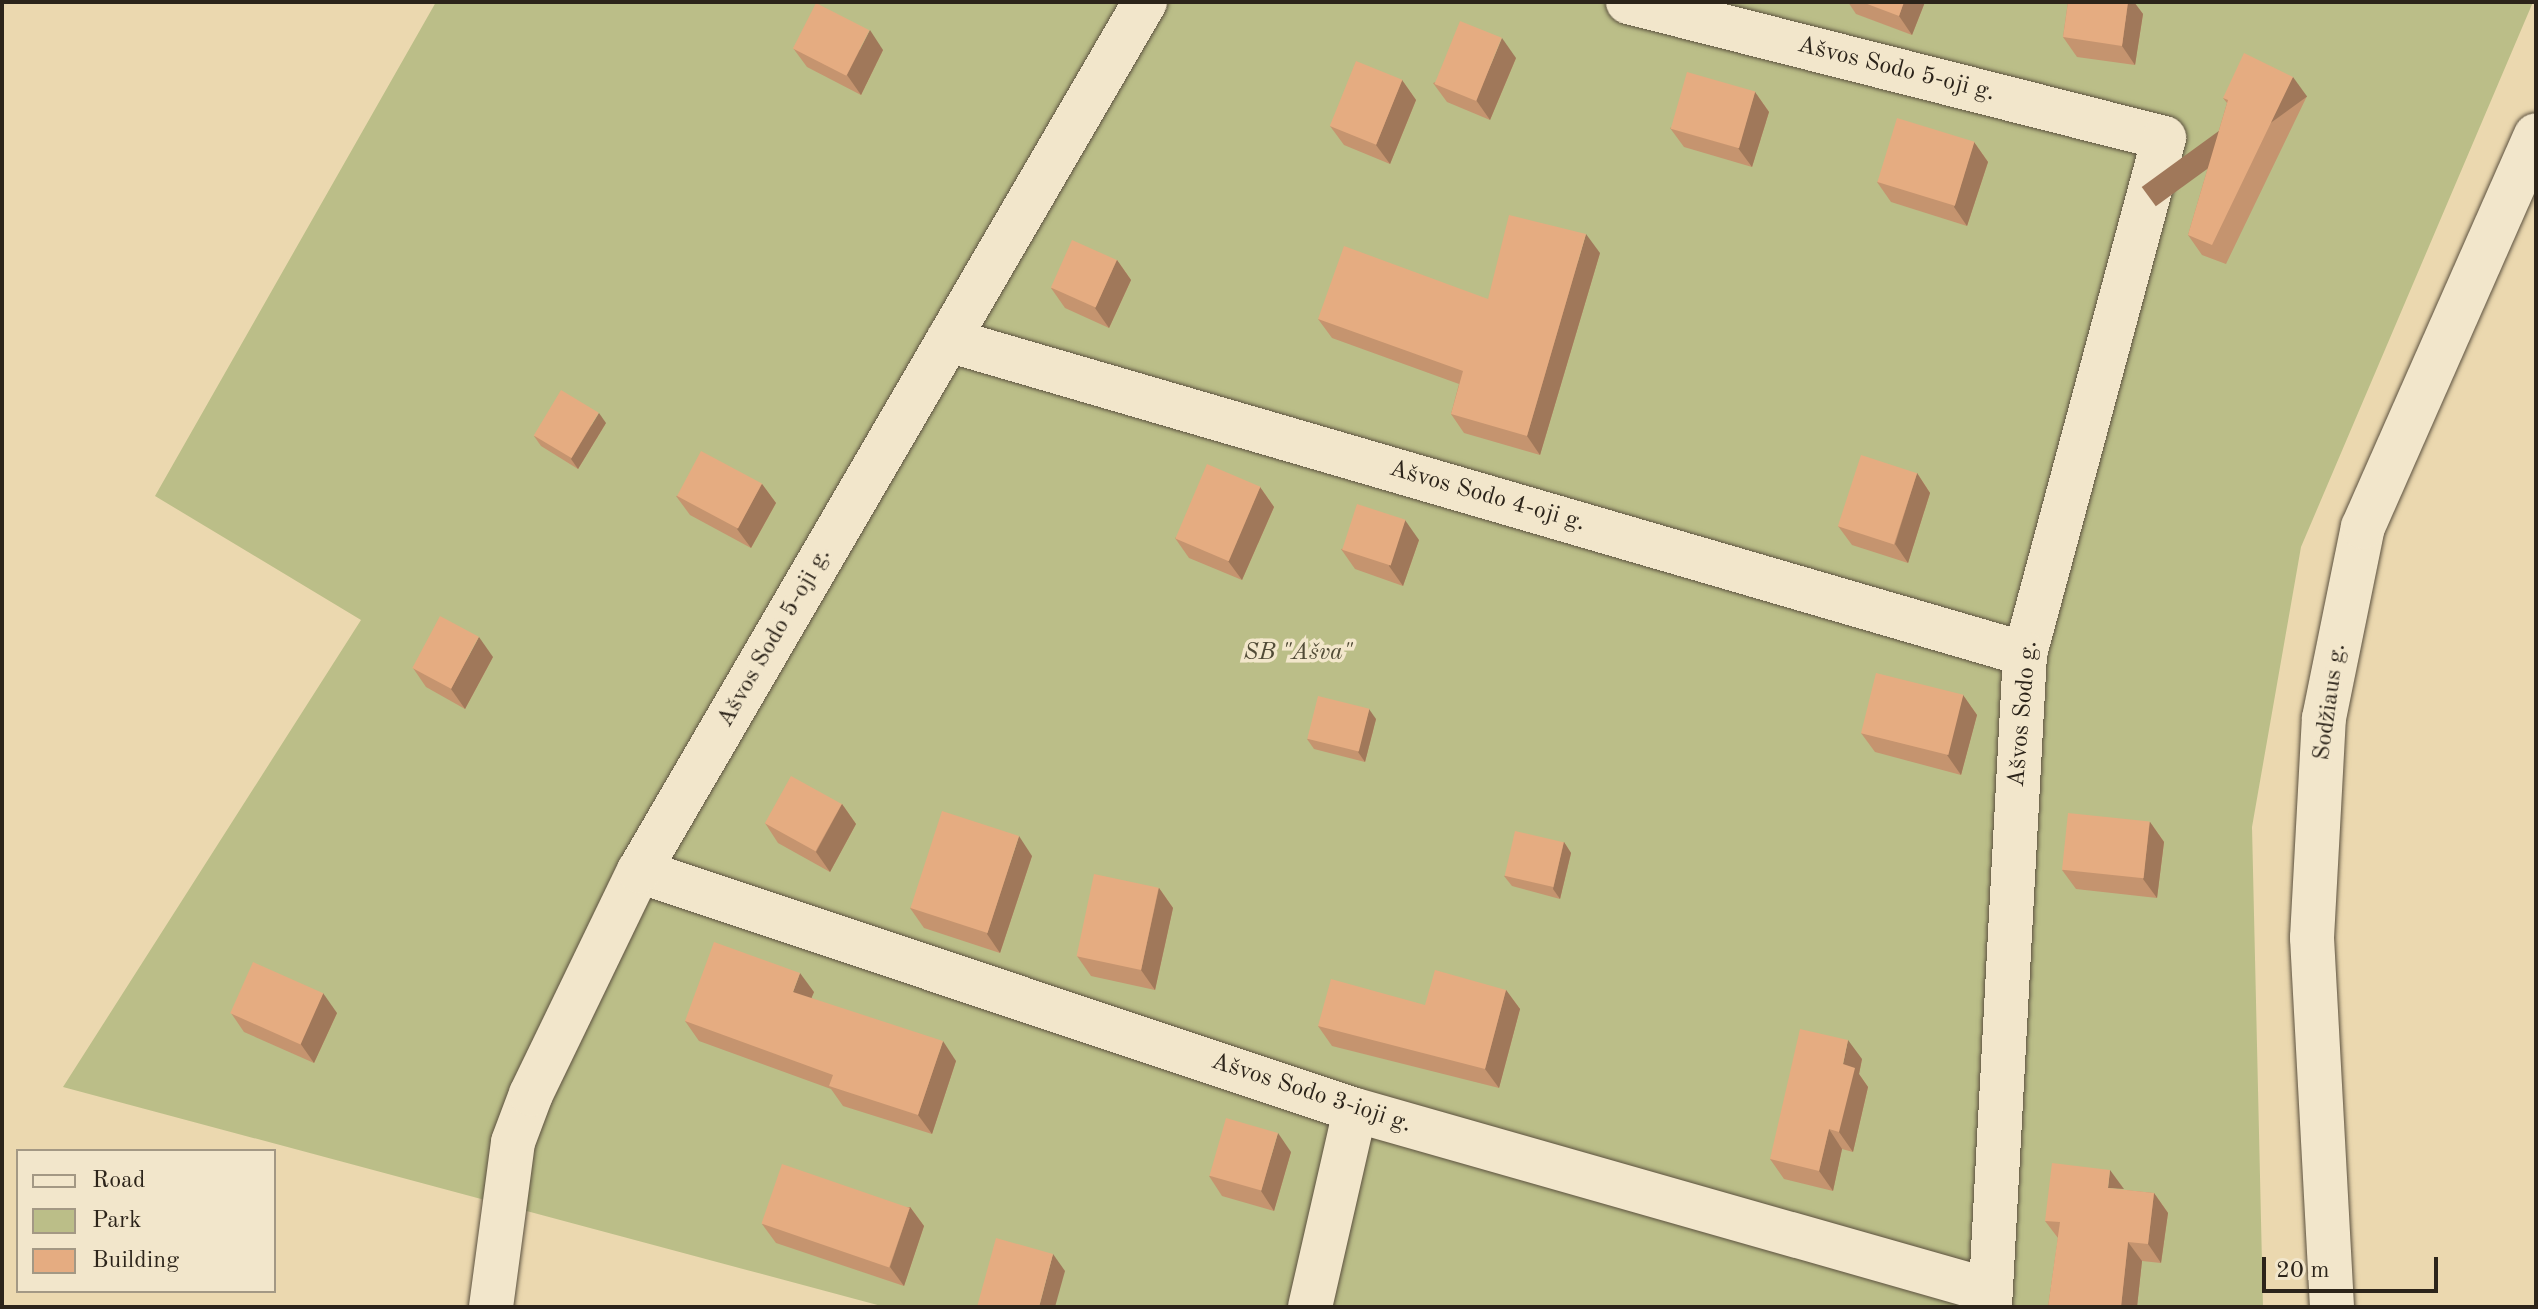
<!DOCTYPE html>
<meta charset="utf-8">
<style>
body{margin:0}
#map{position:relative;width:2538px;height:1309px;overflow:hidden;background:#ebd8af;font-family:"Old Standard TT",serif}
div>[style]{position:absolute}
.green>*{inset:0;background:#bbbe88}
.roads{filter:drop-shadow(0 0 2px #5c513f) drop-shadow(0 0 2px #5c513f)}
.minor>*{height:44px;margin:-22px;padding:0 22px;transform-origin:22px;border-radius:22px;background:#f2e6cb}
.wall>*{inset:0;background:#c5946f}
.shaded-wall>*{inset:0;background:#a0785a;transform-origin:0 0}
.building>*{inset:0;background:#e5ac81;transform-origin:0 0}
span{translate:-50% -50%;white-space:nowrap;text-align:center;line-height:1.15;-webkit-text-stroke:7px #f2e6cb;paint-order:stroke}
.street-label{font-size:24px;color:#2c241a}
.park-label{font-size:24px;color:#504a36;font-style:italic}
.frame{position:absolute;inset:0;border:4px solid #2c241a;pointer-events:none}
.legend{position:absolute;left:16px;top:1149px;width:260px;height:144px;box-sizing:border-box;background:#f2e6cb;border:2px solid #a39884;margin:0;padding:10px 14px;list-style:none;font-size:24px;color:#2c241a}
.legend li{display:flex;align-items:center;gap:16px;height:40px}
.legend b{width:40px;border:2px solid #a39884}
.scale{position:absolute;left:2262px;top:1257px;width:176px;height:36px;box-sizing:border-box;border:4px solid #2c241a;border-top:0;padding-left:10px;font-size:24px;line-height:28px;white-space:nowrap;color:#2c241a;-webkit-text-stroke:6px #f2e6cb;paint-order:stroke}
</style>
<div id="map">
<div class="green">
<div style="clip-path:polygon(436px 2px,2533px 2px,2301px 547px,2252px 827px,2263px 1307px,885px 1307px,63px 1087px,361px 620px,155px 496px)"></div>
</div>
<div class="roads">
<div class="minor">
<div style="left:1628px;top:2px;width:553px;rotate:14.24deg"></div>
<div style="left:2164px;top:138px;width:534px;rotate:105.08deg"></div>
<div style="left:2025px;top:654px;width:654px;rotate:93.07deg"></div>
<div style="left:948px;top:340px;width:1122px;rotate:16.25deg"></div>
<div style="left:639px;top:871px;width:755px;rotate:18.46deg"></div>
<div style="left:1355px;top:1110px;width:661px;rotate:15.89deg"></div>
<div style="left:491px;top:1307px;width:166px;rotate:-82.4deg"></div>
<div style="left:513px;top:1142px;width:51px;rotate:-69.4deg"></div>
<div style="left:531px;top:1094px;width:248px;rotate:-64.2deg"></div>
<div style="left:639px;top:871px;width:1006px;rotate:-59.79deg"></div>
<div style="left:1310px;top:1307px;width:202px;rotate:-77.1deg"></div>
<div style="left:2332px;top:1307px;width:370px;rotate:-93.1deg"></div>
<div style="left:2312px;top:938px;width:220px;rotate:-86.9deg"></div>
<div style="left:2324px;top:718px;width:195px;rotate:-78.5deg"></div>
<div style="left:2363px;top:527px;width:428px;rotate:-66.2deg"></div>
</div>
</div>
<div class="wall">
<div style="clip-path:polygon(1848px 2px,1925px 2px,1912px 35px,1856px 14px)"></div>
<div style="clip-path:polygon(2068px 2px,2134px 2px,2143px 14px,2135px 65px,2077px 57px,2063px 37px)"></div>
<div style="clip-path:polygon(793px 48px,883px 50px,861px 95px,807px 67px)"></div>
<div style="clip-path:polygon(1516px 58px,1490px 120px,1447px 102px,1433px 83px)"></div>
<div style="clip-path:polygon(1402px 80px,1416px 100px,1390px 164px,1344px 145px,1330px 126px)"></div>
<div style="clip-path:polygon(1755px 92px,1769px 112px,1752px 167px,1684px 147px,1670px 128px)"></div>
<div style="clip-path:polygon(2307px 96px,2226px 264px,2202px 255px,2188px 235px,2227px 103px,2223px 98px)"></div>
<div style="clip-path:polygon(1974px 142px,1988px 162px,1967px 226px,1891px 202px,1877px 182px)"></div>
<div style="clip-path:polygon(1600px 253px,1540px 455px,1464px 433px,1451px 414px,1459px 384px,1332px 338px,1318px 319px,1488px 299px)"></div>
<div style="clip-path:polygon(1117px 260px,1131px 280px,1109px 328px,1065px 308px,1051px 288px)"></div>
<div style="clip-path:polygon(606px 423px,578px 469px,541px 446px,534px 436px)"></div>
<div style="clip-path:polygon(1917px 473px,1930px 493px,1908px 563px,1852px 545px,1838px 526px)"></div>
<div style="clip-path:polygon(762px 484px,776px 503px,751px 548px,690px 515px,676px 496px)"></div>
<div style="clip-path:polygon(1260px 487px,1274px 507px,1242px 580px,1189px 558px,1175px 538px)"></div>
<div style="clip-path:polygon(1419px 540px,1403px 586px,1355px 569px,1341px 549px)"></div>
<div style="clip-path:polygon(493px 657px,465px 709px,426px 687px,413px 668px)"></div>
<div style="clip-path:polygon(1963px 695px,1977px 715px,1961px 775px,1875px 752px,1861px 733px)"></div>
<div style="clip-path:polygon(1376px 719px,1365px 762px,1314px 749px,1307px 739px)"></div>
<div style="clip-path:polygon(842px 804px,856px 824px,830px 872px,778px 843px,765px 823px)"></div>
<div style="clip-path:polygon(2150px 822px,2164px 842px,2157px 898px,2076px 889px,2062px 870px)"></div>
<div style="clip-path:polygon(1564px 842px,1571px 853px,1560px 899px,1512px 886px,1504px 876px)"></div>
<div style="clip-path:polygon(1032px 856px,1000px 953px,924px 928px,910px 908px)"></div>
<div style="clip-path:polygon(1159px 888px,1173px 908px,1155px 990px,1091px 976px,1077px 956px)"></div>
<div style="clip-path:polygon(1506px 990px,1520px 1009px,1499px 1088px,1332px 1046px,1318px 1026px)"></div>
<div style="clip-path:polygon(814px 992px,811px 998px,956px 1061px,932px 1134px,843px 1106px,831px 1089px,699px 1041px,685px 1021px)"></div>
<div style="clip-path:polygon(231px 1013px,337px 1013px,314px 1063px,244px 1032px)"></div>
<div style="clip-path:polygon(1862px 1059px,1859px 1074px,1868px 1087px,1853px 1152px,1842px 1149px,1833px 1191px,1784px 1179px,1770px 1159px)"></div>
<div style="clip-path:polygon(1291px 1152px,1274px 1211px,1222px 1196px,1209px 1176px)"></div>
<div style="clip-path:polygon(2124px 1190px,2154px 1193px,2168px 1213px,2161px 1263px,2142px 1261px,2137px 1307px,2048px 1307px,2058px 1238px,2045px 1221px)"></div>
<div style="clip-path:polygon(910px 1207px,924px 1226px,904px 1286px,776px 1243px,762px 1224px)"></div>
</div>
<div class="shaded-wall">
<div style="clip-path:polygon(1904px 2px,1925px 2px,1912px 35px,1899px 16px)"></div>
<div style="clip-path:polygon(2128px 2px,2134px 2px,2143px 14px,2135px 65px,2122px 46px)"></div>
<div style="clip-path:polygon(870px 30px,883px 50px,861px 95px,847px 75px)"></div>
<div style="clip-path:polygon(1502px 38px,1516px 58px,1490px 120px,1476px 100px)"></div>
<div style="left:2293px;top:77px;width:24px;height:187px;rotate:54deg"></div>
<div style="clip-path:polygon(1402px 80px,1416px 100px,1390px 164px,1376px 145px)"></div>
<div style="clip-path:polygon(1755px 92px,1769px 112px,1752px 167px,1738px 148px)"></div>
<div style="clip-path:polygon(1974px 142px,1988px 162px,1967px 226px,1954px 207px)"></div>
<div style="clip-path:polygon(1586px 234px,1600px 253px,1540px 455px,1527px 436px)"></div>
<div style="clip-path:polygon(1117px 260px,1131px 280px,1109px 328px,1095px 308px)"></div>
<div style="clip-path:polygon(599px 413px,606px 423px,578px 469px,571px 459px)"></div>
<div style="clip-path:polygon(1917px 473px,1930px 493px,1908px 563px,1895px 544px)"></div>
<div style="clip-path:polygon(762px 484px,776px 503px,751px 548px,737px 529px)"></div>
<div style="clip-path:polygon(1260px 487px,1274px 507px,1242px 580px,1228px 561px)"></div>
<div style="clip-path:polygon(1405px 520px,1419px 540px,1403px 586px,1389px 566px)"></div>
<div style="clip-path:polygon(479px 637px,493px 657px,465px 709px,451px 689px)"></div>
<div style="clip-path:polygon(1963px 695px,1977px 715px,1961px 775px,1947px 755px)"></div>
<div style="clip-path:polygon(1369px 709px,1376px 719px,1365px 762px,1358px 752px)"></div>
<div style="clip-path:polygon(842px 804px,856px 824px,830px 872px,816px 852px)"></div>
<div style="clip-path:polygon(2150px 822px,2164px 842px,2157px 898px,2143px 879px)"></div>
<div style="clip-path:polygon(1019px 836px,1032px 856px,1000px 953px,987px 934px)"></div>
<div style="clip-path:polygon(1564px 842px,1571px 853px,1560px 899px,1553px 889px)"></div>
<div style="clip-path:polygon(1159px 888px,1173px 908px,1155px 990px,1141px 970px)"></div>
<div style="clip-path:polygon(800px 973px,814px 992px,806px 1011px,793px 992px)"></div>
<div style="clip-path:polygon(1506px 990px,1520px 1009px,1499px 1088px,1485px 1069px)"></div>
<div style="clip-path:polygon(323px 993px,337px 1013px,314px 1063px,300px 1043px)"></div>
<div style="clip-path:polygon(1848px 1040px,1862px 1059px,1859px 1074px,1868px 1087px,1853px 1152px,1839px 1132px,1843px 1064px)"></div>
<div style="clip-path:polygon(943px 1041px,956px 1061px,932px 1134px,918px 1115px)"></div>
<div style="clip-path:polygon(1829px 1129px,1842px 1149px,1833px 1191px,1819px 1171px)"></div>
<div style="clip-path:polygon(1278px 1133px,1291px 1152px,1274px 1211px,1261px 1191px)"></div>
<div style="clip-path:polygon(2110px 1170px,2124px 1189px,2108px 1188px)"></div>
<div style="clip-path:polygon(2154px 1193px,2168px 1213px,2161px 1263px,2148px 1244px)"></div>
<div style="clip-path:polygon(910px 1207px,924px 1226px,904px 1286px,890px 1267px)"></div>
<div style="clip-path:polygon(2128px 1242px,2142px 1261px,2137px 1307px,2121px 1307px)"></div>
<div style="clip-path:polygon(1053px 1254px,1065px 1271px,1055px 1307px,1039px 1307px)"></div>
</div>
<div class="building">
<div style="clip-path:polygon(1862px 2px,1904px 2px,1899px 16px)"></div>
<div style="clip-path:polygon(2068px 2px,2128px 2px,2122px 46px,2063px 37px)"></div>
<div style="left:816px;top:3px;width:60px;height:51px;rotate:27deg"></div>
<div style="left:1460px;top:21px;width:45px;height:68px;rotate:22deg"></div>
<div style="clip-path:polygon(2244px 53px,2293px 77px,2212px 245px,2188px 235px,2228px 100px,2223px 98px)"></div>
<div style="left:1356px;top:61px;width:50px;height:70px;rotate:22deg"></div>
<div style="left:1687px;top:72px;width:71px;height:59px;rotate:16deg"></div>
<div style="left:1897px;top:118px;width:81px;height:67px;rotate:17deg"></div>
<div style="clip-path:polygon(1509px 215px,1586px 234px,1527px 436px,1451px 414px,1463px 371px,1318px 319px,1344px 246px,1488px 299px)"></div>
<div style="left:1072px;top:240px;width:49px;height:52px;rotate:24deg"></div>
<div style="left:561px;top:390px;width:44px;height:53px;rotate:31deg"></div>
<div style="left:701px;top:451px;width:69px;height:51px;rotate:28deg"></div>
<div style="left:1861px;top:455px;width:59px;height:75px;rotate:18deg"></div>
<div style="left:1207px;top:464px;width:58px;height:81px;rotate:23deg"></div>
<div style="left:1357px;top:504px;width:51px;height:48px;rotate:18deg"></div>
<div style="left:440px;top:616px;width:44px;height:59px;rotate:28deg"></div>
<div style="left:1876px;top:673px;width:90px;height:62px;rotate:14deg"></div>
<div style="left:1318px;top:696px;width:53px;height:44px;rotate:14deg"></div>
<div style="left:791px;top:776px;width:58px;height:54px;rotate:29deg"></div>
<div style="left:942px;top:811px;width:81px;height:102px;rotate:18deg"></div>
<div style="left:2068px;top:813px;width:82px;height:57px;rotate:6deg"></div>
<div style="left:1515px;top:831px;width:50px;height:46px;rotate:13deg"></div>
<div style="left:1094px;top:874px;width:66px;height:84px;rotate:12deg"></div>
<div style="clip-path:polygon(714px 942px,800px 973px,793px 992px,943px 1041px,918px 1115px,829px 1086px,833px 1075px,685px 1021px)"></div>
<div style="left:253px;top:962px;width:77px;height:56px;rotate:24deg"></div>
<div style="clip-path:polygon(1435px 970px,1506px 990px,1485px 1069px,1318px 1026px,1331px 979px,1425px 1005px)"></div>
<div style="clip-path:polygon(1800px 1029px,1848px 1040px,1843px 1064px,1855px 1068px,1839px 1132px,1829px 1129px,1819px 1171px,1770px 1159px)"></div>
<div style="left:1226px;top:1118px;width:54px;height:60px;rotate:16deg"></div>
<div style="clip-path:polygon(2052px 1163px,2110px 1170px,2108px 1188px,2154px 1193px,2148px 1244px,2128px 1242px,2121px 1307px,2048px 1307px,2060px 1222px,2045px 1221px)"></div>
<div style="left:782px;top:1164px;width:135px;height:63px;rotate:19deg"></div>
<div style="clip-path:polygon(996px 1238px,1053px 1254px,1039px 1307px,977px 1307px)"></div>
</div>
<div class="street-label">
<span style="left:1896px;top:70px;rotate:14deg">Ašvos Sodo 5-oji g.</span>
<span style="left:1487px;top:497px;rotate:16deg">Ašvos Sodo 4-oji g.</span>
<span style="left:775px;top:638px;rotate:-60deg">Ašvos Sodo 5-oji g.</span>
<span style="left:2331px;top:702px;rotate:-82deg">Sodžiaus g.</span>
<span style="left:2024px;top:714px;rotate:-85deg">Ašvos Sodo g.</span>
<span style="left:1311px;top:1094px;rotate:18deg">Ašvos Sodo 3-ioji g.</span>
</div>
<div class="park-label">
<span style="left:1298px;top:654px">SB "Ašva"</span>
</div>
<div class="frame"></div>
<ul class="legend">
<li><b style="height:10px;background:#f2e6cb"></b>Road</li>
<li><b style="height:22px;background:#bbbe88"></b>Park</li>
<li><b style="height:22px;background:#e5ac81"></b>Building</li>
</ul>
<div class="scale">20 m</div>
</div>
